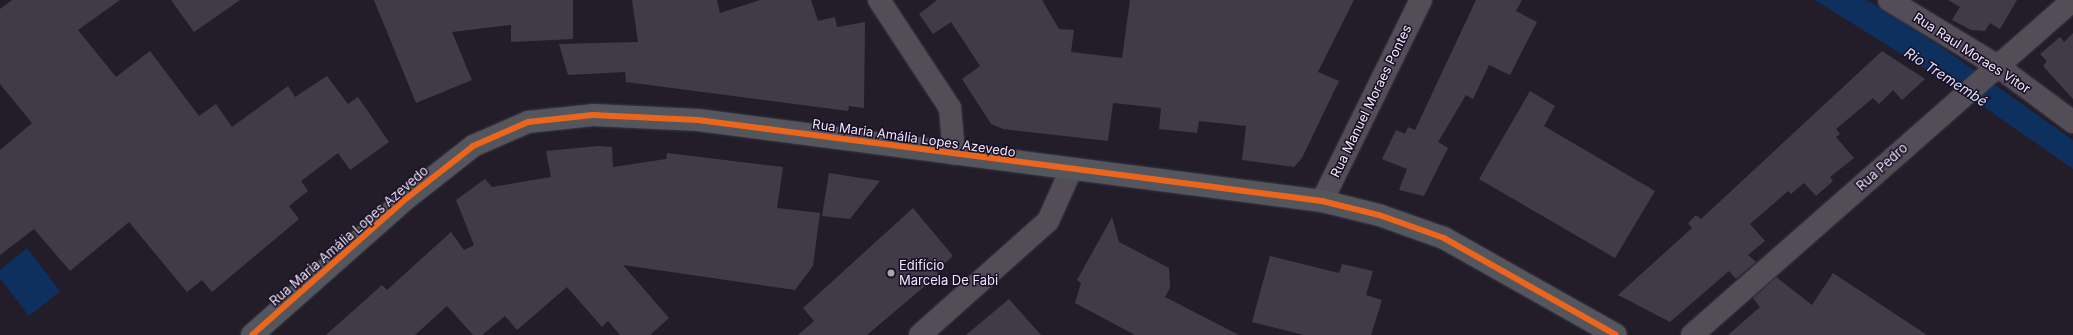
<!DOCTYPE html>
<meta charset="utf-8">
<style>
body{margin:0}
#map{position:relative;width:2073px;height:335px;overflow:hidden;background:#231d29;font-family:Inter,sans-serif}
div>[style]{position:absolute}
.water>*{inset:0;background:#0e305f}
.building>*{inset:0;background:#403c47}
.roads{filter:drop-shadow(0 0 1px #3d3943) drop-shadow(0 0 1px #3d3943)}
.minor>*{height:22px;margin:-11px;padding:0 11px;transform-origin:11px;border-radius:11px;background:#534d58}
.major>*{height:22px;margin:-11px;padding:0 11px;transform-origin:11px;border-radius:11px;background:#53565c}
.cycleway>*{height:6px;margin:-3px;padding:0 3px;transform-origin:3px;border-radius:3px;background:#eb651d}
.dots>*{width:11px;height:11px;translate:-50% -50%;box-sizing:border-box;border:2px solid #190e25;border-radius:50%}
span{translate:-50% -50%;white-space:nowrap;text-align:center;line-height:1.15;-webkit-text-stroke:3px #190e25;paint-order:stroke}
.street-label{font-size:13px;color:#f0e9fa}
.poi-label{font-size:13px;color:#f0e9fa}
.left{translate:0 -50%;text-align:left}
.water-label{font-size:14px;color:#d5e3f7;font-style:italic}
</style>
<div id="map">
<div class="water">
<div style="clip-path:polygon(1815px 0,1867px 0,1940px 46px,2073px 140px,2073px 169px,1970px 97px)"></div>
<div style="clip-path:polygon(27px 248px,60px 291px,29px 316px,0 278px,0 270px)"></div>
</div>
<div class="building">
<div style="clip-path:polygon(12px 0,120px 0,78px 30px,116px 77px,150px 51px,199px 116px,216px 104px,232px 127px,288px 86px,295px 97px,327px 76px,348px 104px,358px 97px,389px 142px,350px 170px,338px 153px,301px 181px,308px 191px,289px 206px,299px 219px,212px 292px,202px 280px,187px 292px,129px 222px,70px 271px,34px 229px,0 255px,0 150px,32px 123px,0 84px,0 9px)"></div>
<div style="clip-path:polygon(171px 0,240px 0,194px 32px)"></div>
<div style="clip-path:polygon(374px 0,573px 0,573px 39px,511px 42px,511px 25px,452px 32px,472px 80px,416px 103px)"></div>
<div style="clip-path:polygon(632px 0,717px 0,720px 13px,760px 0,811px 0,818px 21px,835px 17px,837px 27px,865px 22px,864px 108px,849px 106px,848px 111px,626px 82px,625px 72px,568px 75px,559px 44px,638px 42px)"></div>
<div style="clip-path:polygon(937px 0,1042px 0,1059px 29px,1074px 30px,1071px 52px,1122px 58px,1130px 0,1354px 0,1318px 72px,1339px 81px,1302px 158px,1294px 167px,1242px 160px,1246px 126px,1199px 121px,1197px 133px,1159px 129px,1161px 108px,1113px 103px,1108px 141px,1003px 129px,991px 124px,962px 79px,980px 66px,951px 22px,933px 34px,919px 14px)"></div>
<div style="clip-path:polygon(1476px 0,1522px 0,1516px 11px,1537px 22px,1510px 75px,1489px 65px,1473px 99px,1466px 95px,1438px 142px,1448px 148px,1424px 196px,1399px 190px,1407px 169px,1382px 159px,1396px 130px,1405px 134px,1408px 127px,1415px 130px)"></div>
<div style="clip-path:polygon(1948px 0,2017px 0,2000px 29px,1990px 23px,1985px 31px,1971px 30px,1952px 20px,1960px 7px)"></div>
<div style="clip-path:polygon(2073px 33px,2073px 99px,2043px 66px,2047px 61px,2040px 54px,2060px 37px,2064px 42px)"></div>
<div style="clip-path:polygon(1882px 51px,1925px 79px,1902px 100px,1893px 90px,1879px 104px,1873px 98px,1836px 129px,1840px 134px,1836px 137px,1854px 158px,1830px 177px,1833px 181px,1816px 196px,1804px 183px,1791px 194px,1788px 191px,1750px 224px,1765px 241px,1748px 255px,1756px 262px,1736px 279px,1729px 271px,1670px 322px,1618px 295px,1692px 228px,1688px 223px,1696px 215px,1701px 219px)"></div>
<div style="clip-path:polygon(1530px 91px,1555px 106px,1544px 126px,1655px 191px,1615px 258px,1479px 179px)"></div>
<div style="clip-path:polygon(598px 146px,612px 147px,613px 167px,666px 159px,667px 153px,783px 167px,777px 208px,820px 213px,813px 266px,795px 290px,623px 265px,669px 318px,650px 335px,620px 335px,608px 321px,602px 327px,567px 287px,517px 330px,505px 316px,482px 335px,473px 335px,447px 306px,415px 335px,326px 335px,382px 285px,387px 290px,451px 232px,464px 250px,474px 245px,456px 200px,485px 179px,492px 187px,551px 177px,546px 151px)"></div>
<div style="clip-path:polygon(829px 173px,880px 181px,850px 219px,822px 216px)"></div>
<div style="clip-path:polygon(913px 208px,953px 256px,936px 271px,939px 274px,867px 335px,798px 335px,814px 321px,803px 308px)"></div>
<div style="clip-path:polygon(1112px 217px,1119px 242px,1169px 268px,1170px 288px,1165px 297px,1239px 335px,1135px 335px,1075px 303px,1081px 283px,1077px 280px)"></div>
<div style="clip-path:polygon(1270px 256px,1339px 273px,1342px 264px,1373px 271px,1366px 295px,1382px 300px,1371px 335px,1304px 335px,1252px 322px)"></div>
<div style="clip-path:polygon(1833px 273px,1927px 335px,1728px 335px,1760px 307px,1753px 298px,1776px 277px,1812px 305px)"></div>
<div style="clip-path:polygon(1009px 299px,1041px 335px,966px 335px)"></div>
</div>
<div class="roads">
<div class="minor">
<div style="left:879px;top:0;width:129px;rotate:56.7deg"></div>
<div style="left:950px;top:108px;width:46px;rotate:85deg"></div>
<div style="left:1889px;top:0;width:125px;rotate:31.3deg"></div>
<div style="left:1996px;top:65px;width:96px;rotate:36.5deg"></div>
<div style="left:1322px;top:201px;width:224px;rotate:-63.8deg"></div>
<div style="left:920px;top:335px;width:171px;rotate:-41.7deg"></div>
<div style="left:1048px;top:221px;width:56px;rotate:-65.7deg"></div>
<div style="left:1692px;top:335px;width:507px;rotate:-41.32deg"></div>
</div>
<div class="major">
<div style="left:252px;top:335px;width:207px;rotate:-41.5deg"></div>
<div style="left:407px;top:198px;width:84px;rotate:-38.2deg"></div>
<div style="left:473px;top:146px;width:60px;rotate:-23.6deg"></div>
<div style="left:528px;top:122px;width:65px;rotate:-6.1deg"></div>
<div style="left:593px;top:115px;width:105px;rotate:2.7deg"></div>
<div style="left:698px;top:120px;width:629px;rotate:7.4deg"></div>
<div style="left:1322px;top:201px;width:59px;rotate:13.8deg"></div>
<div style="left:1379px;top:215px;width:69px;rotate:19.5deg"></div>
<div style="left:1444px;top:238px;width:197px;rotate:29.4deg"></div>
</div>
</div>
<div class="cycleway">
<div style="left:252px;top:335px;width:207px;rotate:-41.5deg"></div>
<div style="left:407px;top:198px;width:84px;rotate:-38.2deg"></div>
<div style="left:473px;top:146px;width:60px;rotate:-23.6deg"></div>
<div style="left:528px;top:122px;width:65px;rotate:-6.1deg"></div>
<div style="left:593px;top:115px;width:105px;rotate:2.7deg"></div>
<div style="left:698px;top:120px;width:629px;rotate:7.4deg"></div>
<div style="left:1322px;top:201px;width:59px;rotate:13.8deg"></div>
<div style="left:1379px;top:215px;width:69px;rotate:19.5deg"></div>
<div style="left:1444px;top:238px;width:197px;rotate:29.4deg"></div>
</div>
<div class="dots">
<div style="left:891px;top:273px;background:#a8a2b1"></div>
</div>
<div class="street-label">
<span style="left:1972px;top:53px;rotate:33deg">Rua Raul Moraes Vitor</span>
<span style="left:1371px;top:101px;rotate:-64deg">Rua Manuel Moraes Pontes</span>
<span style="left:914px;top:138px;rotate:8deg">Rua Maria Amália Lopes Azevedo</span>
<span style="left:1882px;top:167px;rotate:-42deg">Rua Pedro</span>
<span style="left:349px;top:236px;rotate:-41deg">Rua Maria Amália Lopes Azevedo</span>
</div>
<div class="poi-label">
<span class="left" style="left:899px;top:273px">Edifício<br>Marcela De Fabi</span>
</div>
<div class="water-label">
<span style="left:1946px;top:77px;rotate:33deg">Rio Tremembé</span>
</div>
</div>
